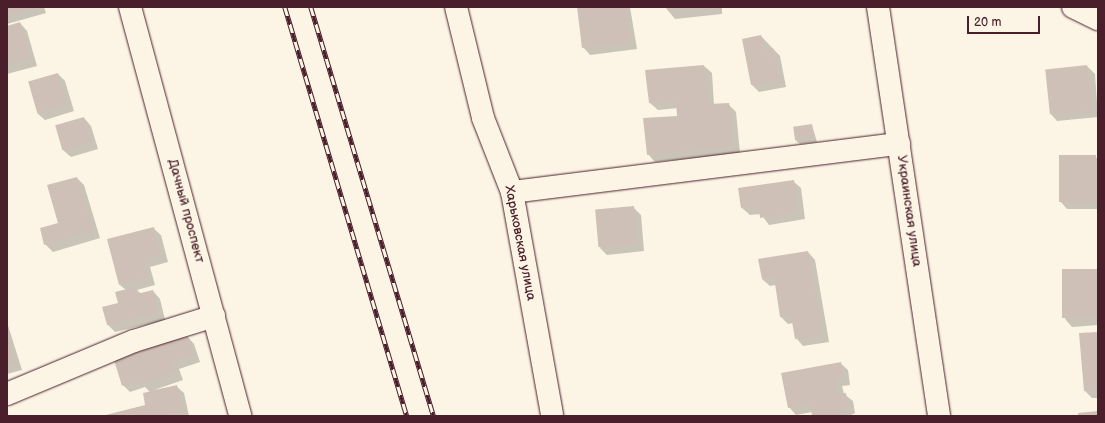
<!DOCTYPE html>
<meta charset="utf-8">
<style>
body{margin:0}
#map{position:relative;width:1105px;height:423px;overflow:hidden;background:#fcf5e5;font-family:"Balsamiq Sans",sans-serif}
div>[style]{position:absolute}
.shadow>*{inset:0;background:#0003}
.building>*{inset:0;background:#cfc0b7;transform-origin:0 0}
.roads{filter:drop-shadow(0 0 1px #4a1f2b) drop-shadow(0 0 1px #4a1f2b)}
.minor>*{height:22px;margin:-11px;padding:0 11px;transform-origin:11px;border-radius:11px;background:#fcf5e5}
.rail>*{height:4.5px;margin-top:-2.25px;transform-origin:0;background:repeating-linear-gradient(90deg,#fcf5e5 0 9px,#4a1f2b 0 18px);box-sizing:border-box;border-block:1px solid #4a1f2b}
span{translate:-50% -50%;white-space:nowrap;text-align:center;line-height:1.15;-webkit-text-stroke:4px #fcf5e5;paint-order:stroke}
.street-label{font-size:13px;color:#4a1f2b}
.frame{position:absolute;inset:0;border:8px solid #4a1f2b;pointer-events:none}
.scale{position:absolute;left:967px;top:16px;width:73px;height:18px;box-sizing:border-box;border:2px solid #4a1f2b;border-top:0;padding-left:5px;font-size:12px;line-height:14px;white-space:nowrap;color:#4a1f2b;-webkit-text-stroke:3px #fcf5e5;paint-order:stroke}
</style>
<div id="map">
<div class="shadow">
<div style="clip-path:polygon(7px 7px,44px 7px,46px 13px,7px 24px)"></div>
<div style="clip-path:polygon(581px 7px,630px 7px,637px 49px,590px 55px,583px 47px)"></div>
<div style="clip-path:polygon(665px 7px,722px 7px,722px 14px,675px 19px)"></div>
<div style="clip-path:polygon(20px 23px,27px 31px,37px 66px,7px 74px,7px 27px)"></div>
<div style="clip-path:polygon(761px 36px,780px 56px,786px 87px,759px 92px,752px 85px)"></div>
<div style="clip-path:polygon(704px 66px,712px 73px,714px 105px,728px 104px,736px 112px,740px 153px,655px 162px,648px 154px,678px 116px,678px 108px,658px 110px,650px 103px,646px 71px)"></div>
<div style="clip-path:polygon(1087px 66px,1095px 74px,1098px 117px,1057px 121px,1050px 113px)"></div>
<div style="clip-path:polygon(58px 74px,65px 81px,74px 111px,45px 120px,37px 113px)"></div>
<div style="clip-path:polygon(84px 118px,91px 126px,98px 149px,71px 157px,63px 150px)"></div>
<div style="clip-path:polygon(812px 125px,817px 142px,800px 144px,796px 141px)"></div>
<div style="clip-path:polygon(1060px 156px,1098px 158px,1098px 209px,1067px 209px,1060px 201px)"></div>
<div style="clip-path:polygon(77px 178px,84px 185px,100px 238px,53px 252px,45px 244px,59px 224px)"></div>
<div style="clip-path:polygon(793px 181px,801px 188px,805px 219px,769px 225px,761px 214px,750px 215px,742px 208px)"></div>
<div style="clip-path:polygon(633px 207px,641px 215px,644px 251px,607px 255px,600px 248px)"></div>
<div style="clip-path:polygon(153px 228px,161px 235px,168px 262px,150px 267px,155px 285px,137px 290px,141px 294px,153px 291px,160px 299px,165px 320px,115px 332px,107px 324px,126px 290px,120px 285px)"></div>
<div style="clip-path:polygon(808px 252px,815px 260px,829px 342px,803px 346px,796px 338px,793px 323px,788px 324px,781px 317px,776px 285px,770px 286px,762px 279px)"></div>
<div style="clip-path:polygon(1098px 270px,1098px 325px,1072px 327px,1065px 319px)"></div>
<div style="clip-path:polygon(7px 322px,22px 370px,7px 374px)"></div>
<div style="clip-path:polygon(1098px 333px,1098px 398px,1092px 398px,1085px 391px)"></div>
<div style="clip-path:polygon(187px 336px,194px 344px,200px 362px,179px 369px,183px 380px,154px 390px,176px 386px,184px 393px,189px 416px,103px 416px,147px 405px,150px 392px,145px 387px,130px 392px,123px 385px)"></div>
<div style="clip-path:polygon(840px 363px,848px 370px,850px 385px,842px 386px,844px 394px,853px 401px,855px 413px,849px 416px,813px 416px,812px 412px,796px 415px,789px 407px)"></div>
</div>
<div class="building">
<div style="clip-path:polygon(7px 7px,34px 7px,34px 8px,7px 15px)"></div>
<div style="clip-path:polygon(577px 7px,626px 7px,630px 42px,582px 48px)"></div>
<div style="clip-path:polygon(20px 22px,30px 58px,7px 65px,7px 26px)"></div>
<div style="clip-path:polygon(761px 35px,764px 50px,773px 48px,779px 80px,751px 85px,742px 39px)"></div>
<div style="clip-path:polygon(704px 65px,707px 104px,729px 103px,733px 146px,647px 155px,643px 118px,677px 116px,676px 101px,649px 103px,645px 70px)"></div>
<div style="left:1087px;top:65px;width:45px;height:42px;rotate:84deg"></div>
<div style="left:58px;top:73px;width:32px;height:31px;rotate:74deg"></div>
<div style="left:84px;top:117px;width:26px;height:30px;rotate:74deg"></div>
<div style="left:812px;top:124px;width:14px;height:19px;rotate:82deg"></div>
<div style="left:1059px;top:155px;width:37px;height:47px"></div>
<div style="clip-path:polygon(77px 177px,93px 231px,44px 245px,40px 228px,58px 223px,47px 185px)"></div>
<div style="clip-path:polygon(794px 180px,798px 212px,760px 218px,759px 206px,741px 208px,738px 188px)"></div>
<div style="left:634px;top:206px;width:38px;height:39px;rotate:85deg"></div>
<div style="clip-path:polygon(154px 227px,161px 255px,143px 259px,148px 277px,119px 285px,107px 239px)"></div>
<div style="clip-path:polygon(808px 251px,822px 334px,795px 339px,791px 316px,780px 317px,774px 277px,762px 279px,758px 259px)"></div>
<div style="left:1098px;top:269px;width:49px;height:36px;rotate:90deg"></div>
<div style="clip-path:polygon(135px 287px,137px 294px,153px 290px,158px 313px,107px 325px,102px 307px,118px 303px,115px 292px)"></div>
<div style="clip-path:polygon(1098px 332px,1098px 390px,1084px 391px,1079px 333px)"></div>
<div style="clip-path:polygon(7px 333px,15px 363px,7px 365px)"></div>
<div style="clip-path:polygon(187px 335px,194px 355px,172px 362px,176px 372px,140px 384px,139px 380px,122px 386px,114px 360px)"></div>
<div style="clip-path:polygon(841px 362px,844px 378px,835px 379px,838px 394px,846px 393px,848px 406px,841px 407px,843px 416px,812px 416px,810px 404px,788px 408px,781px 373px)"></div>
<div style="clip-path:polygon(177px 385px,183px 411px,161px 416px,102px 416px,145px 405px,143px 393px)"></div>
<div style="clip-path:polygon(1098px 411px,1098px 416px,1078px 416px,1078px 413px)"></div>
</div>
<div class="roads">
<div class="minor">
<div style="left:130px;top:7px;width:424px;rotate:74.9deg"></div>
<div style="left:456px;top:7px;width:114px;rotate:76.3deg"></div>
<div style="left:483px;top:118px;width:79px;rotate:68.6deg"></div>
<div style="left:512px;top:192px;width:226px;rotate:79.8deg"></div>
<div style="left:878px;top:7px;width:414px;rotate:81.5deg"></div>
<div style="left:1073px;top:7px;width:28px;rotate:26deg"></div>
<div style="left:512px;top:192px;width:390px;rotate:-7.1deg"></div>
<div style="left:7px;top:394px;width:138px;rotate:-22.7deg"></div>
<div style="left:134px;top:341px;width:84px;rotate:-17.4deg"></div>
</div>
</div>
<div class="rail">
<div style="left:285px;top:7px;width:427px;rotate:73.4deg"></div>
<div style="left:311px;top:7px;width:427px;rotate:73.3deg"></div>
</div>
<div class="street-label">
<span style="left:186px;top:211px;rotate:75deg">Дачный проспект</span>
<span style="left:909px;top:211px;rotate:82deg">Украинская улица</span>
<span style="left:520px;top:243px;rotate:79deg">Харьковская улица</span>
</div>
<div class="frame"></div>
<div class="scale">20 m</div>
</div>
